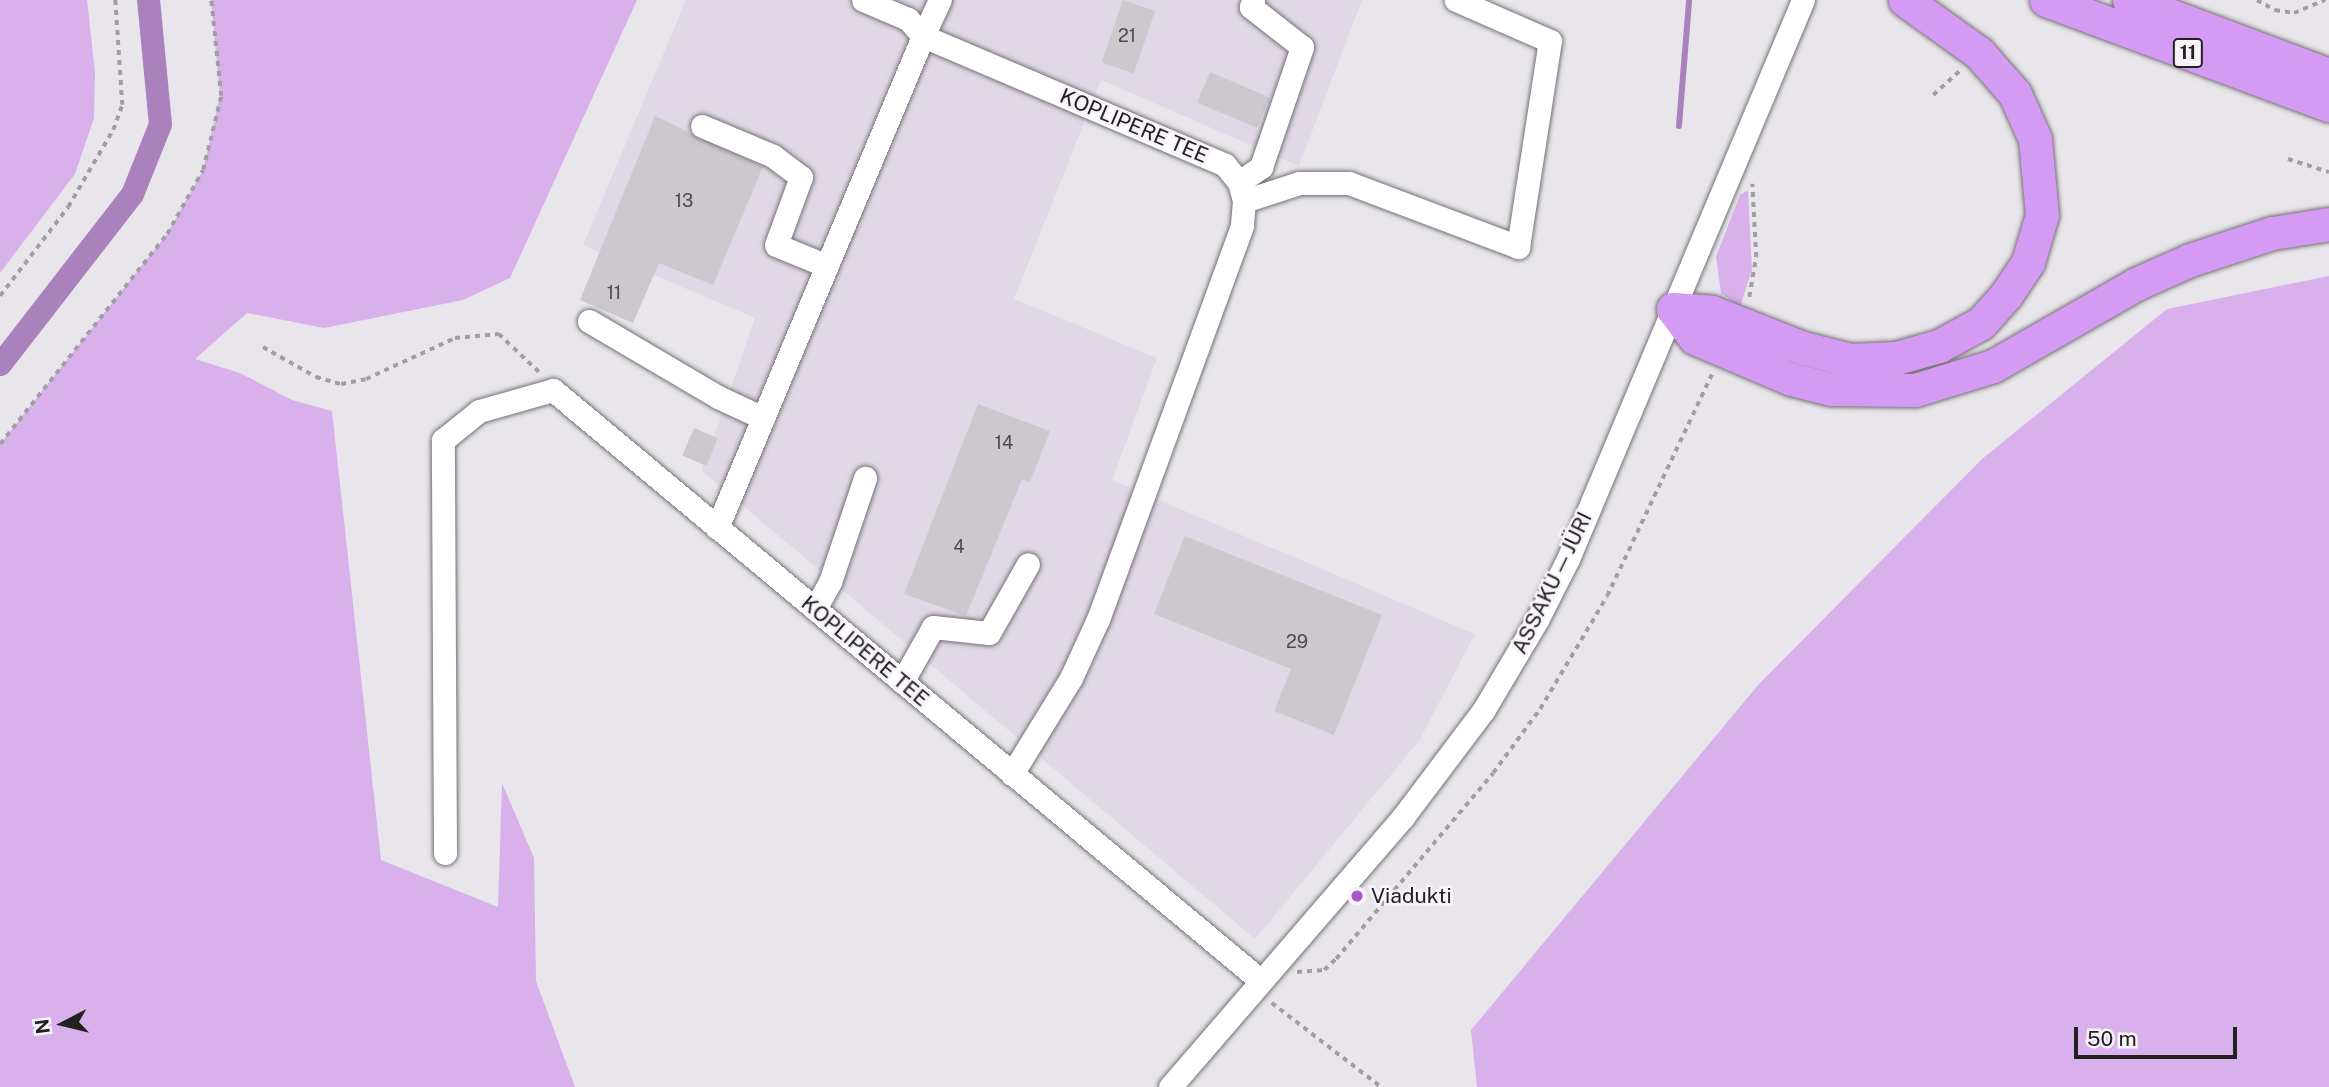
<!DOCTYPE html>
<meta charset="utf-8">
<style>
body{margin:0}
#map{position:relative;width:2329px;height:1087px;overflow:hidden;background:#e9e6eb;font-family:"Public Sans",sans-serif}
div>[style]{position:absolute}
.built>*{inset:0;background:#e0d8e4}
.green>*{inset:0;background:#d8b0ec}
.stream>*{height:6px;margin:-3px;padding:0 3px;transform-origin:3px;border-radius:3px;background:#a981bd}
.canal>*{height:23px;margin:-11.5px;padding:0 11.5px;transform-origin:11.5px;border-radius:11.5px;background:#a981bd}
.building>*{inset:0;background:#ccc8ce;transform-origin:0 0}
.path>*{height:3.5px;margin-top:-1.75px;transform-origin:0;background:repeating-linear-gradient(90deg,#a09ea2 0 5px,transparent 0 10px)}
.roads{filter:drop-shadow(0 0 2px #747176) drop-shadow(0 0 2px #747176)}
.minor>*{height:23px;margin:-11.5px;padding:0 11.5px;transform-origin:11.5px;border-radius:11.5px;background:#fff}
.highway>*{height:33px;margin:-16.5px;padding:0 16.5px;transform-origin:16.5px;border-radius:16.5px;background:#d59af3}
.dots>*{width:19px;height:19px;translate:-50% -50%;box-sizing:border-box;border:4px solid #f7f3f9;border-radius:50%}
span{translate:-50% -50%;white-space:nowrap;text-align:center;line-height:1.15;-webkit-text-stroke:5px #f7f3f9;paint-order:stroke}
.number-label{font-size:18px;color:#4c4b4d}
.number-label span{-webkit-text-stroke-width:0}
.shield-label span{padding:2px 5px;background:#f7f3f9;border:2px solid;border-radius:5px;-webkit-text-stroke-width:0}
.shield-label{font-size:19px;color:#222122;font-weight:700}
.street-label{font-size:21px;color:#222122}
.poi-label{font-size:21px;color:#222122}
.left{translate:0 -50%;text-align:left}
.north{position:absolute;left:28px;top:989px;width:70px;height:70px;-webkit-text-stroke:5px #f7f3f9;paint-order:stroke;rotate:263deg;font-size:19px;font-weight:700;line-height:28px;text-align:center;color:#222122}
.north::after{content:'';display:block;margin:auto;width:24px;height:32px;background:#222122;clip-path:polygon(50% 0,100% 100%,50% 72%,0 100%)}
.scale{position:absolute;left:2074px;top:1027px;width:163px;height:32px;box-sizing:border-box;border:4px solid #222122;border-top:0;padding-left:9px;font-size:21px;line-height:24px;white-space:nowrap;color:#222122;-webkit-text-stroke:5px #f7f3f9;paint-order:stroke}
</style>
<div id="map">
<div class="built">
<div style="clip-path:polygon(686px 0,1362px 0,1299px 166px,1101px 80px,1014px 299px,1157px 358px,1112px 480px,1475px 634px,1419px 741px,1255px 939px,702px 471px,755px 318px,583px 245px)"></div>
</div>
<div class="green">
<div style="clip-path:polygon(0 0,87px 0,95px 73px,94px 118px,75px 174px,0 273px)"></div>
<div style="clip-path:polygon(211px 0,637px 0,510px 278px,463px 300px,324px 328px,247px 313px,195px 359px,240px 373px,292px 400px,332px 411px,381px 860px,498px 907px,502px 783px,534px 858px,536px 981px,575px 1087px,0 1087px,0 444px,167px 234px,203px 170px,220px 96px)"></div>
<div style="clip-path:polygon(1748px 190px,1752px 270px,1740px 307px,1721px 293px,1716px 257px,1740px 195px)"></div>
<div style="clip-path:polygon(2329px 276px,2329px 1087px,1477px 1087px,1471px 1030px,1759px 684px,1982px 459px,2167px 309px)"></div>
</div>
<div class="stream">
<div style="left:1679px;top:126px;width:125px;rotate:-85.4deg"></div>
</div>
<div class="canal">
<div style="left:0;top:364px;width:215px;rotate:-52.2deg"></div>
<div style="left:132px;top:194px;width:75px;rotate:-68.2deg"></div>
<div style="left:160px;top:124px;width:125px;rotate:-95.5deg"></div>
</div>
<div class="building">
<div style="left:1123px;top:0;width:34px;height:66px;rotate:19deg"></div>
<div style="left:1210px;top:72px;width:65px;height:33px;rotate:23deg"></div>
<div style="clip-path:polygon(655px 116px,763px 167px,713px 285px,659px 263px,633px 323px,580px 300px)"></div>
<div style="clip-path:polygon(978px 404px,1050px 431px,1030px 482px,1022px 479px,966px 616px,904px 594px)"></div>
<div style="left:694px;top:428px;width:26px;height:30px;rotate:23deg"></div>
<div style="clip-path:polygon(1185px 536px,1382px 615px,1334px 735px,1274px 711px,1291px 669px,1154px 614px)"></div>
</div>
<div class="path">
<div style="left:2257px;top:0;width:21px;rotate:29deg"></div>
<div style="left:2275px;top:10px;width:19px;rotate:9deg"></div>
<div style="left:2294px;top:13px;width:34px;rotate:-23deg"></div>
<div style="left:1933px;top:95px;width:36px;rotate:-42deg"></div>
<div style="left:2288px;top:159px;width:43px;rotate:17.6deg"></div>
<div style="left:0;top:296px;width:112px;rotate:-52.6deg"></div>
<div style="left:68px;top:207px;width:89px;rotate:-59.7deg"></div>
<div style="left:113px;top:130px;width:27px;rotate:-70deg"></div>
<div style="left:122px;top:105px;width:105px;rotate:-93.8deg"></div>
<div style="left:1749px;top:297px;width:41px;rotate:-80.1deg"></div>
<div style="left:1756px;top:257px;width:73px;rotate:-93.1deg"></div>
<div style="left:263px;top:347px;width:61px;rotate:29.5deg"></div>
<div style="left:316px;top:377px;width:26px;rotate:16deg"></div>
<div style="left:341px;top:384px;width:25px;rotate:-11deg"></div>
<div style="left:366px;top:379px;width:98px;rotate:-24.7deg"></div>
<div style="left:455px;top:338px;width:44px;rotate:-5.2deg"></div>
<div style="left:499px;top:334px;width:55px;rotate:43.5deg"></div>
<div style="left:0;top:444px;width:268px;rotate:-51.5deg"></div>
<div style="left:167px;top:234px;width:73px;rotate:-60.6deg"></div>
<div style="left:203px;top:170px;width:76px;rotate:-76.3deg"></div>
<div style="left:221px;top:96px;width:97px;rotate:-95.9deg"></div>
<div style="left:1297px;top:972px;width:27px;rotate:-4deg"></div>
<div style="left:1324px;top:970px;width:16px;rotate:-43deg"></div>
<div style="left:1336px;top:959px;width:243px;rotate:-49.8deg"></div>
<div style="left:1493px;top:773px;width:79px;rotate:-53.7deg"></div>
<div style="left:1540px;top:709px;width:131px;rotate:-59.3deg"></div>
<div style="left:1607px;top:596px;width:246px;rotate:-64.7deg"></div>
<div style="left:1272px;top:1003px;width:138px;rotate:37.6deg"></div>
</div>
<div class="roads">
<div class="minor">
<div style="left:863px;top:0;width:49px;rotate:22.9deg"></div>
<div style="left:908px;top:19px;width:23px;rotate:49deg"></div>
<div style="left:923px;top:36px;width:40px;rotate:-65deg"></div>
<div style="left:702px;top:126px;width:77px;rotate:22.9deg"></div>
<div style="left:773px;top:156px;width:35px;rotate:37deg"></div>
<div style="left:801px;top:177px;width:72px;rotate:110.2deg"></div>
<div style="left:776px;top:245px;width:55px;rotate:22.4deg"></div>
<div style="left:1239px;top:182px;width:27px;rotate:-34deg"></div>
<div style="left:1261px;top:167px;width:127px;rotate:-71.1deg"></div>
<div style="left:1302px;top:47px;width:65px;rotate:-141.9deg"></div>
<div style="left:1251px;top:7px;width:7px;rotate:-74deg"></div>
<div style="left:1244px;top:201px;width:58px;rotate:-18.1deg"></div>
<div style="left:1299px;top:183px;width:50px"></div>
<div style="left:1349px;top:183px;width:181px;rotate:20.7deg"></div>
<div style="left:1518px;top:247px;width:208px;rotate:-81.2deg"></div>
<div style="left:1550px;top:41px;width:103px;rotate:-156.4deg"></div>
<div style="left:589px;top:321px;width:150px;rotate:30.5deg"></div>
<div style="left:718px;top:397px;width:50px;rotate:25deg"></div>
<div style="left:717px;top:528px;width:533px;rotate:-67.28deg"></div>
<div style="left:923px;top:36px;width:328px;rotate:23.1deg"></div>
<div style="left:1225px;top:165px;width:22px;rotate:51deg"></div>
<div style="left:1239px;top:182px;width:20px;rotate:75deg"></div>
<div style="left:1244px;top:201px;width:25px;rotate:95deg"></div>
<div style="left:1242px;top:226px;width:419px;rotate:110.1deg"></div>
<div style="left:1098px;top:619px;width:65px;rotate:114.6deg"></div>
<div style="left:1071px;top:678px;width:113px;rotate:121.6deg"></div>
<div style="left:815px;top:609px;width:31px;rotate:-61deg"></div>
<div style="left:830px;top:582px;width:110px;rotate:-71.4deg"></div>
<div style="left:902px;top:682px;width:63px;rotate:-60.6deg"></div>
<div style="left:933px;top:627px;width:56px;rotate:6.1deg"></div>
<div style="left:989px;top:633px;width:79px;rotate:-60.5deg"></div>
<div style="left:445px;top:853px;width:413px;rotate:-90.3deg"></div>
<div style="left:443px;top:440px;width:46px;rotate:-38.9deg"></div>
<div style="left:479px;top:411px;width:77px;rotate:-15.8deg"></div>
<div style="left:553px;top:390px;width:922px;rotate:39.85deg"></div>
<div style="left:1170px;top:1087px;width:357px;rotate:-49.2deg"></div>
<div style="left:1403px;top:817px;width:133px;rotate:-53deg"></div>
<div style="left:1483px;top:711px;width:106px;rotate:-59.3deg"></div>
<div style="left:1537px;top:620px;width:68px;rotate:-63.1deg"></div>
<div style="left:1568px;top:559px;width:606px;rotate:-67.2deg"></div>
</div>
<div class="highway">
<div style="left:2046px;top:0;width:302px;rotate:20.4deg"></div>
<div style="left:2129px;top:0;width:214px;rotate:20.6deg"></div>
<div style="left:1673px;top:309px;width:39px;rotate:4deg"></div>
<div style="left:1712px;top:312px;width:98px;rotate:21.6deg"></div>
<div style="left:1803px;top:348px;width:49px;rotate:14.3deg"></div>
<div style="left:1850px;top:360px;width:46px;rotate:-2.5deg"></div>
<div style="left:1896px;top:358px;width:45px;rotate:-15.6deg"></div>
<div style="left:1939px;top:346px;width:48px;rotate:-28.7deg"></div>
<div style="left:1981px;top:323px;width:38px;rotate:-48deg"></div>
<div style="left:2006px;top:295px;width:40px;rotate:-56deg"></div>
<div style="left:2028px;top:262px;width:49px;rotate:-73.4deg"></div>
<div style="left:2042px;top:215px;width:76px;rotate:-95.3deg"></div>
<div style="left:2035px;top:139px;width:49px;rotate:-114deg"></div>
<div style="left:2015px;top:94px;width:55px;rotate:-131.3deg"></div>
<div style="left:1979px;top:53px;width:91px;rotate:-144.4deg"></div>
<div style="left:1673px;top:309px;width:36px;rotate:53deg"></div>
<div style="left:1695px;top:338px;width:104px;rotate:23.1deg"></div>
<div style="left:1791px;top:379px;width:41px;rotate:14deg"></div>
<div style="left:1831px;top:389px;width:84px;rotate:0.7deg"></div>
<div style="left:1915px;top:390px;width:82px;rotate:-17.1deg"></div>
<div style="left:1993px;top:366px;width:165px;rotate:-29.8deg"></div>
<div style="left:2136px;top:284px;width:59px;rotate:-24deg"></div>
<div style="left:2190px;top:260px;width:86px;rotate:-18.2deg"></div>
<div style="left:2272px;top:233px;width:58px;rotate:-9deg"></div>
</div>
</div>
<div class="dots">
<div style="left:1357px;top:896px;background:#a557c8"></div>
</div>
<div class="number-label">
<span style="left:1127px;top:36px">21</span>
<span style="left:684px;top:201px">13</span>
<span style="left:614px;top:293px">11</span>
<span style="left:1004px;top:443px">14</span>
<span style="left:959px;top:547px">4</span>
<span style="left:1297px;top:642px">29</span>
</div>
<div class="shield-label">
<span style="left:2188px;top:53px">11</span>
</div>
<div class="street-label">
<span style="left:1134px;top:126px;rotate:23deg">KOPLIPERE TEE</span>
<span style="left:1552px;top:583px;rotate:-64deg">ASSAKU — JÜRI</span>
<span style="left:865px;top:651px;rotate:40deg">KOPLIPERE TEE</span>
</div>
<div class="poi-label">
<span class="left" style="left:1371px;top:896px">Viadukti</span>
</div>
<div class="north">N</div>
<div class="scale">50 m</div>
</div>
